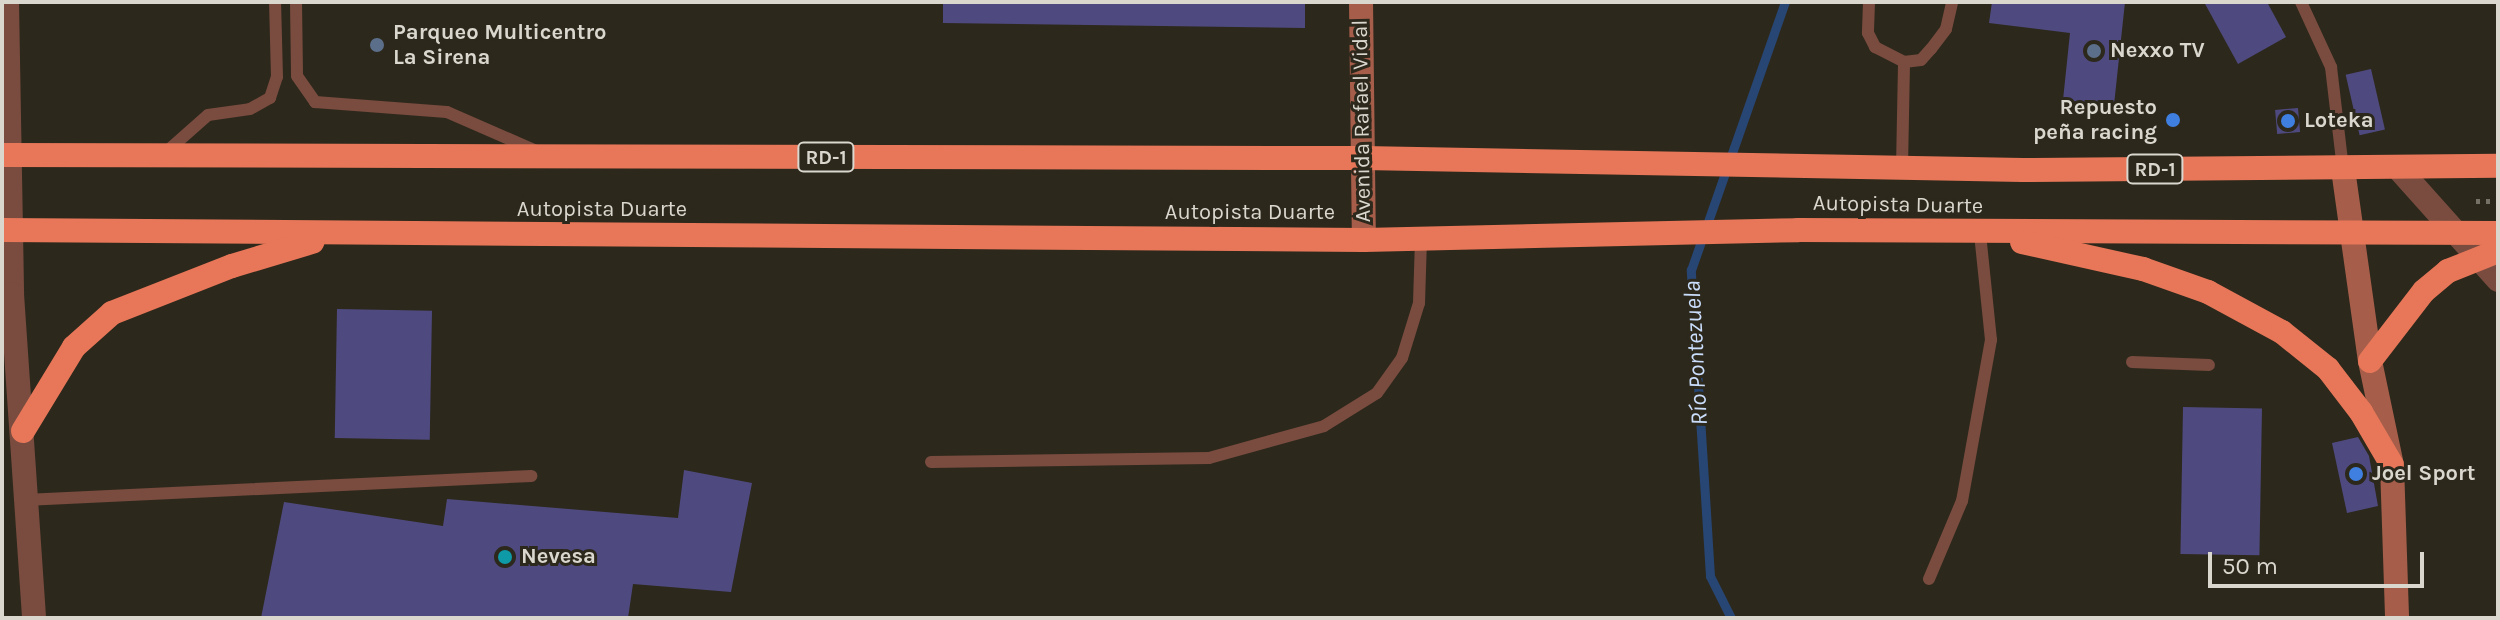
<!DOCTYPE html>
<meta charset="utf-8">
<style>
body{margin:0}
#map{position:relative;width:2500px;height:620px;overflow:hidden;background:#2d281c;font-family:Karla,sans-serif}
div>[style]{position:absolute}
.stream>*{height:9px;margin:-4.5px;padding:0 4.5px;transform-origin:4.5px;border-radius:4.5px;background:#274674}
.building>*{inset:0;background:#4e4a7f;transform-origin:0 0}
.path>*{height:5px;margin-top:-2.5px;transform-origin:0;background:repeating-linear-gradient(90deg,#767167 0 4px,transparent 0 10px)}
.lane>*{height:12px;margin:-6px;padding:0 6px;transform-origin:6px;border-radius:6px;background:#794c3f}
.street>*{height:24px;margin:-12px;padding:0 12px;transform-origin:12px;border-radius:12px;background:#794c3f}
.secondary>*{height:24px;margin:-12px;padding:0 12px;transform-origin:12px;border-radius:12px;background:#a65e4a}
.highway>*{height:24px;margin:-12px;padding:0 12px;transform-origin:12px;border-radius:12px;background:#e77758}
.dots>*{width:22px;height:22px;translate:-50% -50%;box-sizing:border-box;border:4px solid #2d281c;border-radius:50%}
span{translate:-50% -50%;white-space:nowrap;text-align:center;line-height:1.15;-webkit-text-stroke:6px #2d281c;paint-order:stroke}
.shield-label span{padding:2px 6px;background:#2d281c;border:2px solid;border-radius:6px;-webkit-text-stroke-width:0}
.shield-label{font-size:20px;color:#dad7cf;font-weight:700}
.poi-label{font-size:22px;color:#dad7cf;font-weight:700}
.left{translate:0 -50%;text-align:left}
.right{translate:-100% -50%;text-align:right}
.street-label{font-size:22px;color:#dad7cf}
.water-label{font-size:24px;color:#cadefc;font-style:italic}
.frame{position:absolute;inset:0;border:4px solid #dad7cf;pointer-events:none}
.scale{position:absolute;left:2208px;top:552px;width:216px;height:36px;box-sizing:border-box;border:4px solid #dad7cf;border-top:0;padding-left:10px;font-size:24px;line-height:28px;white-space:nowrap;color:#dad7cf;-webkit-text-stroke:6px #2d281c;paint-order:stroke}
</style>
<div id="map">
<div class="stream">
<div style="left:1731px;top:618px;width:47px;rotate:-116.6deg"></div>
<div style="left:1710px;top:576px;width:307px;rotate:-93.6deg"></div>
<div style="left:1691px;top:270px;width:284px;rotate:-70.7deg"></div>
</div>
<div class="building">
<div style="clip-path:polygon(943px 2px,1305px 2px,1305px 28px,943px 23px)"></div>
<div style="clip-path:polygon(1992px 2px,2125px 2px,2114px 105px,2063px 100px,2070px 33px,1989px 23px)"></div>
<div style="clip-path:polygon(2204px 2px,2267px 2px,2286px 37px,2238px 64px)"></div>
<div style="left:2371px;top:69px;width:62px;height:26px;rotate:77deg"></div>
<div style="left:2298px;top:108px;width:24px;height:23px;rotate:85deg"></div>
<div style="left:337px;top:309px;width:95px;height:129px;rotate:1deg"></div>
<div style="left:2183px;top:407px;width:79px;height:147px;rotate:1deg"></div>
<div style="clip-path:polygon(2358px 437px,2369px 456px,2378px 506px,2347px 513px,2332px 443px)"></div>
<div style="clip-path:polygon(684px 470px,752px 483px,731px 592px,633px 584px,628px 618px,261px 618px,284px 502px,443px 526px,447px 499px,678px 518px)"></div>
</div>
<div class="path">
<div style="left:2476px;top:201px;width:22px"></div>
</div>
<div class="lane">
<div style="left:296px;top:2px;width:74px;rotate:89.2deg"></div>
<div style="left:297px;top:76px;width:32px;rotate:55deg"></div>
<div style="left:315px;top:102px;width:132px;rotate:4.3deg"></div>
<div style="left:447px;top:112px;width:95px;rotate:23.6deg"></div>
<div style="left:1869px;top:2px;width:31px;rotate:92deg"></div>
<div style="left:1868px;top:33px;width:16px;rotate:63deg"></div>
<div style="left:1875px;top:47px;width:33px;rotate:27deg"></div>
<div style="left:1904px;top:62px;width:17px;rotate:-7deg"></div>
<div style="left:1921px;top:60px;width:15px;rotate:-48deg"></div>
<div style="left:1931px;top:49px;width:25px;rotate:-53deg"></div>
<div style="left:1946px;top:29px;width:28px;rotate:-77deg"></div>
<div style="left:2301px;top:2px;width:72px;rotate:65.2deg"></div>
<div style="left:2331px;top:67px;width:103px;rotate:83.3deg"></div>
<div style="left:165px;top:153px;width:57px;rotate:-41.5deg"></div>
<div style="left:208px;top:115px;width:42px;rotate:-8.1deg"></div>
<div style="left:250px;top:109px;width:23px;rotate:-29deg"></div>
<div style="left:270px;top:98px;width:22px;rotate:-72deg"></div>
<div style="left:277px;top:77px;width:75px;rotate:-91.5deg"></div>
<div style="left:1902px;top:168px;width:106px;rotate:-88.9deg"></div>
<div style="left:2132px;top:362px;width:77px;rotate:2.2deg"></div>
<div style="left:931px;top:462px;width:278px;rotate:-0.8deg"></div>
<div style="left:1209px;top:458px;width:119px;rotate:-15.5deg"></div>
<div style="left:1324px;top:426px;width:62px;rotate:-31.9deg"></div>
<div style="left:1377px;top:393px;width:43px;rotate:-54.5deg"></div>
<div style="left:1402px;top:358px;width:58px;rotate:-72.8deg"></div>
<div style="left:1419px;top:303px;width:64px;rotate:-88.2deg"></div>
<div style="left:25px;top:500px;width:507px;rotate:-2.72deg"></div>
<div style="left:1929px;top:579px;width:85px;rotate:-67.1deg"></div>
<div style="left:1962px;top:501px;width:164px;rotate:-79.8deg"></div>
<div style="left:1991px;top:340px;width:108px;rotate:-95.9deg"></div>
</div>
<div class="street">
<div style="left:7px;top:2px;width:292px;rotate:89deg"></div>
<div style="left:12px;top:294px;width:325px;rotate:86.1deg"></div>
<div style="left:2398px;top:168px;width:150px;rotate:48.2deg"></div>
</div>
<div class="secondary">
<div style="left:1361px;top:2px;width:238px;rotate:89.3deg"></div>
<div style="left:2343px;top:169px;width:194px;rotate:82deg"></div>
<div style="left:2370px;top:361px;width:106px;rotate:78.1deg"></div>
<div style="left:2392px;top:465px;width:153px;rotate:88.1deg"></div>
</div>
<div class="highway">
<div style="left:2px;top:155px;width:1361px;rotate:0.13deg"></div>
<div style="left:1363px;top:158px;width:660px;rotate:1.04deg"></div>
<div style="left:2023px;top:170px;width:475px;rotate:-0.5deg"></div>
<div style="left:2px;top:230px;width:1362px;rotate:0.42deg"></div>
<div style="left:1364px;top:240px;width:434px;rotate:-1.3deg"></div>
<div style="left:1798px;top:230px;width:700px;rotate:0.25deg"></div>
<div style="left:2022px;top:242px;width:124px;rotate:12.6deg"></div>
<div style="left:2143px;top:269px;width:69px;rotate:19.5deg"></div>
<div style="left:2208px;top:292px;width:84px;rotate:28.4deg"></div>
<div style="left:2282px;top:332px;width:59px;rotate:38.8deg"></div>
<div style="left:2328px;top:369px;width:54px;rotate:52.5deg"></div>
<div style="left:2361px;top:412px;width:61px;rotate:59.7deg"></div>
<div style="left:2370px;top:361px;width:88px;rotate:-52.4deg"></div>
<div style="left:2424px;top:291px;width:31px;rotate:-40deg"></div>
<div style="left:2448px;top:271px;width:54px;rotate:-21.8deg"></div>
<div style="left:23px;top:431px;width:98px;rotate:-58.7deg"></div>
<div style="left:74px;top:347px;width:51px;rotate:-41.8deg"></div>
<div style="left:112px;top:313px;width:129px;rotate:-21.4deg"></div>
<div style="left:232px;top:266px;width:84px;rotate:-16.7deg"></div>
</div>
<div class="dots">
<div style="left:377px;top:45px;background:#5c6f8a"></div>
<div style="left:2094px;top:51px;background:#5c6f8a"></div>
<div style="left:2173px;top:120px;background:#3f7fe0"></div>
<div style="left:2288px;top:121px;background:#3f7fe0"></div>
<div style="left:2356px;top:474px;background:#3f7fe0"></div>
<div style="left:505px;top:557px;background:#0f9aa8"></div>
</div>
<div class="shield-label">
<span style="left:826px;top:157px">RD-1</span>
<span style="left:2155px;top:169px">RD-1</span>
</div>
<div class="poi-label">
<span class="left" style="left:393px;top:45px">Parqueo Multicentro<br>La Sirena</span>
<span class="left" style="left:2110px;top:51px">Nexxo TV</span>
<span class="right" style="left:2157px;top:120px">Repuesto<br>peña racing</span>
<span class="left" style="left:2304px;top:121px">Loteka</span>
<span class="left" style="left:2372px;top:474px">Joel Sport</span>
<span class="left" style="left:521px;top:557px">Nevesa</span>
</div>
<div class="street-label">
<span style="left:1362px;top:121px;rotate:-91deg">Avenida Rafael Vidal</span>
<span style="left:1898px;top:205px;rotate:1deg">Autopista Duarte</span>
<span style="left:602px;top:210px">Autopista Duarte</span>
<span style="left:1250px;top:213px">Autopista Duarte</span>
</div>
<div class="water-label">
<span style="left:1696px;top:353px;rotate:-93deg">Río Pontezuela</span>
</div>
<div class="frame"></div>
<div class="scale">50 m</div>
</div>
